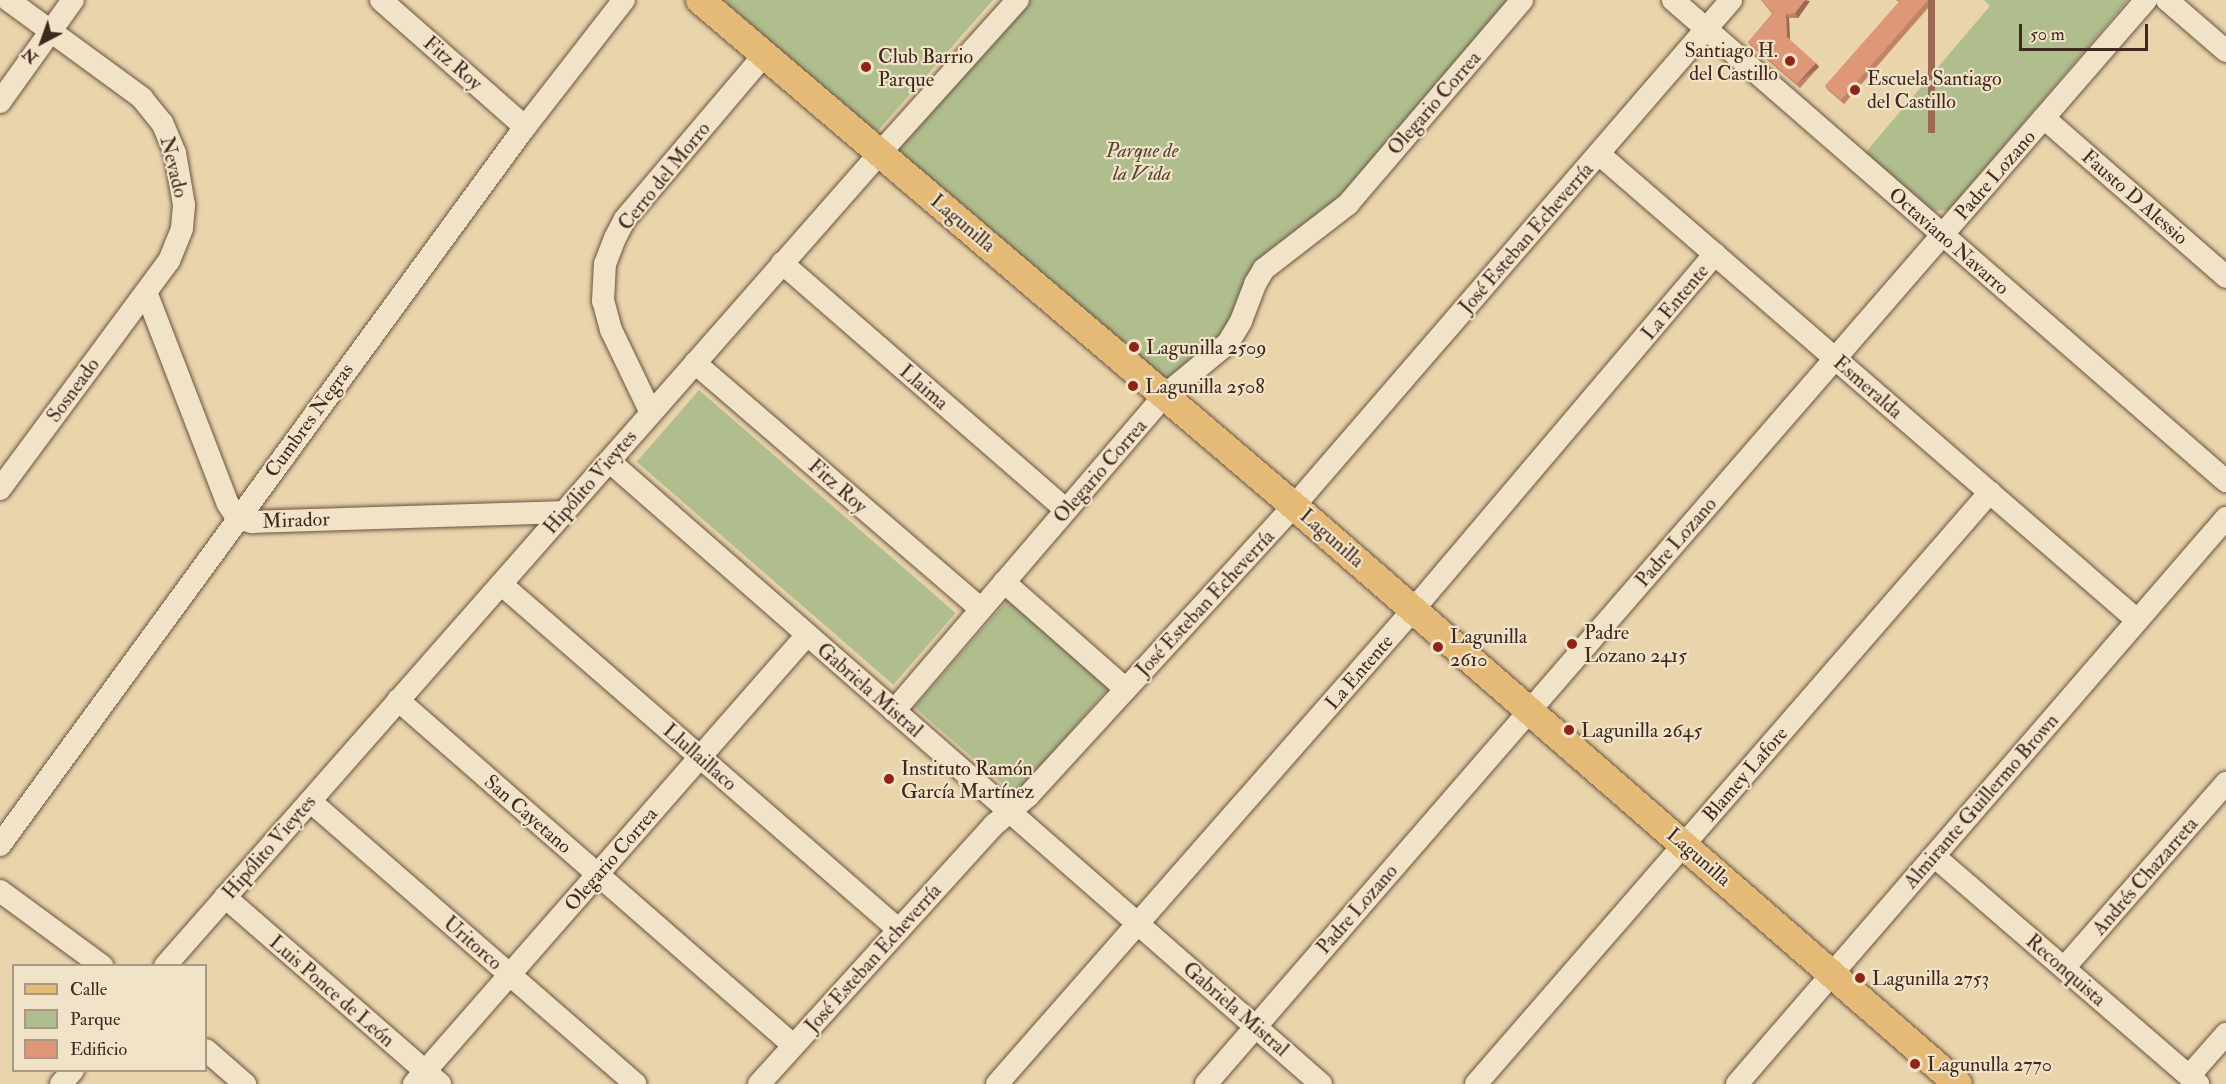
<!DOCTYPE html>
<meta charset="utf-8">
<style>
body{margin:0}
#map{position:relative;width:2226px;height:1084px;overflow:hidden;background:#ead4ab;font-family:"IM FELL Double Pica",serif}
div>[style]{position:absolute}
.green>*{inset:0;background:#b0be8e;transform-origin:0 0}
.roads{filter:drop-shadow(0 0 2px #6a5343) drop-shadow(0 0 2px #6a5343)}
.minor>*{height:22px;margin:-11px;padding:0 11px;transform-origin:11px;border-radius:11px;background:#f1e3c8}
.major>*{height:28px;margin:-14px;padding:0 14px;transform-origin:14px;border-radius:14px;background:#e5ba76}
.wall>*{inset:0;background:#c08366}
.shaded-wall>*{inset:0;background:#9c6a53;transform-origin:0 0}
.building>*{inset:0;background:#df9877}
.dots>*{width:16px;height:16px;translate:-50% -50%;box-sizing:border-box;border:3px solid #f1e3c8;border-radius:50%}
span{translate:-50% -50%;white-space:nowrap;text-align:center;line-height:1.15;-webkit-text-stroke:4.5px #f1e3c8;paint-order:stroke}
.poi-label{font-size:20px;color:#3f2820}
.right{translate:-100% -50%;text-align:right}
.left{translate:0 -50%;text-align:left}
.street-label{font-size:20px;color:#3f2820}
.park-label{font-size:20px;color:#564636;font-style:italic}
.legend{position:absolute;left:12px;top:964px;width:195px;height:108px;box-sizing:border-box;background:#f1e3c8;border:2px solid #aa9885;margin:0;padding:8px 10px;list-style:none;font-size:18px;color:#3f2820}
.legend li{display:flex;align-items:center;gap:12px;height:30px}
.legend b{width:30px;border:2px solid #aa9885}
.north{position:absolute;left:12px;top:12px;width:60px;height:60px;-webkit-text-stroke:4px #f1e3c8;paint-order:stroke;rotate:221deg;font-size:16px;font-weight:700;line-height:24px;text-align:center;color:#3f2820}
.north::after{content:'';display:block;margin:auto;width:21px;height:27px;background:#3f2820;clip-path:polygon(50% 0,100% 100%,50% 72%,0 100%)}
.scale{position:absolute;left:2019px;top:24px;width:129px;height:27px;box-sizing:border-box;border:3px solid #3f2820;border-top:0;padding-left:8px;font-size:18px;line-height:21px;white-space:nowrap;color:#3f2820;-webkit-text-stroke:4px #f1e3c8;paint-order:stroke}
</style>
<div id="map">
<div class="green">
<div style="clip-path:polygon(723px 0,993px 0,875px 134px)"></div>
<div style="clip-path:polygon(1018px 0,1522px 0,1348px 204px,1277px 256px,1241px 321px,1165px 395px,880px 153px)"></div>
<div style="clip-path:polygon(1984px 0,2128px 0,1949px 210px,1933px 211px,1865px 153px,1990px 6px)"></div>
<div style="left:699px;top:390px;width:340px;height:95px;rotate:41deg"></div>
<div style="left:1010px;top:597px;width:134px;height:146px;rotate:41deg"></div>
</div>
<div class="roads">
<div class="minor">
<div style="left:381px;top:0;width:192px;rotate:41.4deg"></div>
<div style="left:1673px;top:0;width:733px;rotate:41.02deg"></div>
<div style="left:2167px;top:0;width:78px;rotate:40.8deg"></div>
<div style="left:0;top:102px;width:125px;rotate:-54.4deg"></div>
<div style="left:2044px;top:118px;width:242px;rotate:41.1deg"></div>
<div style="left:1599px;top:154px;width:712px;rotate:40.9deg"></div>
<div style="left:782px;top:263px;width:376px;rotate:41deg"></div>
<div style="left:146px;top:292px;width:227px;rotate:68.9deg"></div>
<div style="left:228px;top:504px;width:17px;rotate:57deg"></div>
<div style="left:237px;top:518px;width:16px;rotate:15deg"></div>
<div style="left:252px;top:522px;width:312px;rotate:-1.8deg"></div>
<div style="left:695px;top:363px;width:377px;rotate:40.7deg"></div>
<div style="left:651px;top:413px;width:92px;rotate:-115.7deg"></div>
<div style="left:611px;top:330px;width:30px;rotate:-105deg"></div>
<div style="left:603px;top:301px;width:37px;rotate:-87deg"></div>
<div style="left:605px;top:264px;width:28px;rotate:-69deg"></div>
<div style="left:615px;top:238px;width:21px;rotate:-62deg"></div>
<div style="left:625px;top:219px;width:215px;rotate:-49.7deg"></div>
<div style="left:609px;top:461px;width:946px;rotate:41.19deg"></div>
<div style="left:0;top:489px;width:284px;rotate:-53.5deg"></div>
<div style="left:169px;top:261px;width:35px;rotate:-68deg"></div>
<div style="left:182px;top:228px;width:23px;rotate:-85deg"></div>
<div style="left:184px;top:205px;width:53px;rotate:-99.8deg"></div>
<div style="left:175px;top:153px;width:33px;rotate:-113deg"></div>
<div style="left:162px;top:123px;width:32px;rotate:-129deg"></div>
<div style="left:142px;top:98px;width:166px;rotate:-143.8deg"></div>
<div style="left:1004px;top:582px;width:162px;rotate:41.3deg"></div>
<div style="left:501px;top:584px;width:527px;rotate:41deg"></div>
<div style="left:398px;top:700px;width:524px;rotate:41.13deg"></div>
<div style="left:894px;top:711px;width:416px;rotate:-49.4deg"></div>
<div style="left:1165px;top:395px;width:82px;rotate:-39.5deg"></div>
<div style="left:1228px;top:343px;width:26px;rotate:-59deg"></div>
<div style="left:1241px;top:321px;width:40px;rotate:-69deg"></div>
<div style="left:1255px;top:284px;width:17px;rotate:-59deg"></div>
<div style="left:1264px;top:269px;width:106px;rotate:-37.7deg"></div>
<div style="left:1348px;top:204px;width:268px;rotate:-49.5deg"></div>
<div style="left:310px;top:801px;width:431px;rotate:41deg"></div>
<div style="left:0;top:845px;width:889px;rotate:-53.83deg"></div>
<div style="left:525px;top:127px;width:161px;rotate:-52.1deg"></div>
<div style="left:1934px;top:856px;width:349px;rotate:40.8deg"></div>
<div style="left:0;top:891px;width:127px;rotate:36.3deg"></div>
<div style="left:225px;top:897px;width:285px;rotate:41deg"></div>
<div style="left:165px;top:966px;width:1083px;rotate:-48.67deg"></div>
<div style="left:880px;top:153px;width:206px;rotate:-48deg"></div>
<div style="left:2064px;top:968px;width:246px;rotate:-48.8deg"></div>
<div style="left:206px;top:1050px;width:52px;rotate:41.1deg"></div>
<div style="left:2189px;top:1076px;width:56px;rotate:-48.6deg"></div>
<div style="left:61px;top:1084px;width:18px;rotate:-49deg"></div>
<div style="left:414px;top:1084px;width:597px;rotate:-48.81deg"></div>
<div style="left:759px;top:1084px;width:350px;rotate:-47.8deg"></div>
<div style="left:994px;top:825px;width:45px;rotate:-40.5deg"></div>
<div style="left:1028px;top:796px;width:394px;rotate:-47.5deg"></div>
<div style="left:1294px;top:506px;width:669px;rotate:-49.18deg"></div>
<div style="left:997px;top:1084px;width:631px;rotate:-48.73deg"></div>
<div style="left:1413px;top:610px;width:467px;rotate:-49.7deg"></div>
<div style="left:1206px;top:1084px;width:1435px;rotate:-49.07deg"></div>
<div style="left:1476px;top:1084px;width:784px;rotate:-49.03deg"></div>
<div style="left:1737px;top:1084px;width:748px;rotate:-49.17deg"></div>
</div>
<div class="major">
<div style="left:700px;top:0;width:780px;rotate:40.43deg"></div>
<div style="left:1294px;top:506px;width:880px;rotate:41.04deg"></div>
</div>
</div>
<div class="wall">
<div style="clip-path:polygon(1761px 0,1810px 1px,1798px 18px,1789px 18px,1790px 40px,1819px 67px,1800px 88px,1751px 46px,1748px 42px,1772px 14px)"></div>
<div style="clip-path:polygon(1896px 0,1935px 0,1844px 104px,1828px 90px,1825px 86px,1899px 2px)"></div>
</div>
<div class="shaded-wall">
<div style="clip-path:polygon(1805px 0,1810px 1px,1798px 18px,1795px 13px)"></div>
<div style="left:1928px;top:0;width:7px;height:133px"></div>
<div style="clip-path:polygon(1786px 14px,1789px 18px,1790px 41px,1787px 37px)"></div>
<div style="left:1816px;top:63px;width:5px;height:28px;rotate:53deg"></div>
</div>
<div class="building">
<div style="clip-path:polygon(1761px 0,1805px 0,1795px 13px,1786px 14px,1787px 37px,1816px 63px,1797px 84px,1748px 42px,1773px 14px)"></div>
<div style="clip-path:polygon(1898px 0,1928px 0,1841px 100px,1825px 86px,1900px 1px)"></div>
</div>
<div class="dots">
<div style="left:1790px;top:61px;background:#8f2418"></div>
<div style="left:866px;top:67px;background:#8f2418"></div>
<div style="left:1855px;top:90px;background:#8f2418"></div>
<div style="left:1134px;top:347px;background:#8f2418"></div>
<div style="left:1133px;top:386px;background:#8f2418"></div>
<div style="left:1572px;top:644px;background:#8f2418"></div>
<div style="left:1438px;top:647px;background:#8f2418"></div>
<div style="left:1569px;top:730px;background:#8f2418"></div>
<div style="left:889px;top:779px;background:#8f2418"></div>
<div style="left:1860px;top:978px;background:#8f2418"></div>
<div style="left:1915px;top:1064px;background:#8f2418"></div>
</div>
<div class="poi-label">
<span class="right" style="left:1778px;top:62px">Santiago H.<br>del Castillo</span>
<span class="left" style="left:878px;top:68px">Club Barrio<br>Parque</span>
<span class="left" style="left:1867px;top:90px">Escuela Santiago<br>del Castillo</span>
<span class="left" style="left:1146px;top:347px">Lagunilla 2509</span>
<span class="left" style="left:1145px;top:386px">Lagunilla 2508</span>
<span class="left" style="left:1584px;top:644px">Padre<br>Lozano 2415</span>
<span class="left" style="left:1450px;top:648px">Lagunilla<br>2610</span>
<span class="left" style="left:1581px;top:730px">Lagunilla 2645</span>
<span class="left" style="left:901px;top:780px">Instituto Ramón<br>García Martínez</span>
<span class="left" style="left:1872px;top:978px">Lagunilla 2753</span>
<span class="left" style="left:1927px;top:1064px">Lagunulla 2770</span>
</div>
<div class="street-label">
<span style="left:453px;top:63px;rotate:41deg">Fitz Roy</span>
<span style="left:1434px;top:103px;rotate:-49deg">Olegario Correa</span>
<span style="left:174px;top:167px;rotate:76deg">Nevado</span>
<span style="left:1995px;top:175px;rotate:-49deg">Padre Lozano</span>
<span style="left:664px;top:176px;rotate:-51deg">Cerro del Morro</span>
<span style="left:2135px;top:197px;rotate:41deg">Fausto D Alessio</span>
<span style="left:963px;top:223px;rotate:40deg">Lagunilla</span>
<span style="left:1526px;top:238px;rotate:-49deg">José Esteban Echeverría</span>
<span style="left:1949px;top:241px;rotate:41deg">Octaviano Navarro</span>
<span style="left:1675px;top:302px;rotate:-50deg">La Entente</span>
<span style="left:924px;top:387px;rotate:41deg">Llaima</span>
<span style="left:1868px;top:387px;rotate:41deg">Esmeralda</span>
<span style="left:73px;top:390px;rotate:-54deg">Sosneado</span>
<span style="left:309px;top:420px;rotate:-54deg">Cumbres Negras</span>
<span style="left:1100px;top:471px;rotate:-49deg">Olegario Correa</span>
<span style="left:590px;top:482px;rotate:-49deg">Hipólito Vieytes</span>
<span style="left:838px;top:486px;rotate:41deg">Fitz Roy</span>
<span style="left:296px;top:520px;rotate:-2deg">Mirador</span>
<span style="left:1332px;top:538px;rotate:41deg">Lagunilla</span>
<span style="left:1676px;top:542px;rotate:-49deg">Padre Lozano</span>
<span style="left:1205px;top:603px;rotate:-47deg">José Esteban Echeverría</span>
<span style="left:1359px;top:672px;rotate:-49deg">La Entente</span>
<span style="left:870px;top:690px;rotate:41deg">Gabriela Mistral</span>
<span style="left:700px;top:757px;rotate:41deg">Llullaillaco</span>
<span style="left:1745px;top:774px;rotate:-49deg">Blamey Lafore</span>
<span style="left:1981px;top:801px;rotate:-49deg">Almirante Guillermo Brown</span>
<span style="left:528px;top:814px;rotate:41deg">San Cayetano</span>
<span style="left:269px;top:847px;rotate:-49deg">Hipólito Vieytes</span>
<span style="left:1699px;top:857px;rotate:41deg">Lagunilla</span>
<span style="left:611px;top:859px;rotate:-49deg">Olegario Correa</span>
<span style="left:2145px;top:876px;rotate:-49deg">Andrés Chazarreta</span>
<span style="left:1357px;top:909px;rotate:-49deg">Padre Lozano</span>
<span style="left:473px;top:943px;rotate:41deg">Uritorco</span>
<span style="left:873px;top:958px;rotate:-48deg">José Esteban Echeverría</span>
<span style="left:2066px;top:970px;rotate:41deg">Reconquista</span>
<span style="left:332px;top:991px;rotate:41deg">Luis Ponce de León</span>
<span style="left:1236px;top:1009px;rotate:41deg">Gabriela Mistral</span>
</div>
<div class="park-label">
<span style="left:1142px;top:162px">Parque de<br>la Vida</span>
</div>
<ul class="legend">
<li><b style="height:8px;background:#e5ba76"></b>Calle</li>
<li><b style="height:16px;background:#b0be8e"></b>Parque</li>
<li><b style="height:16px;background:#df9877"></b>Edificio</li>
</ul>
<div class="north">N</div>
<div class="scale">50 m</div>
</div>
